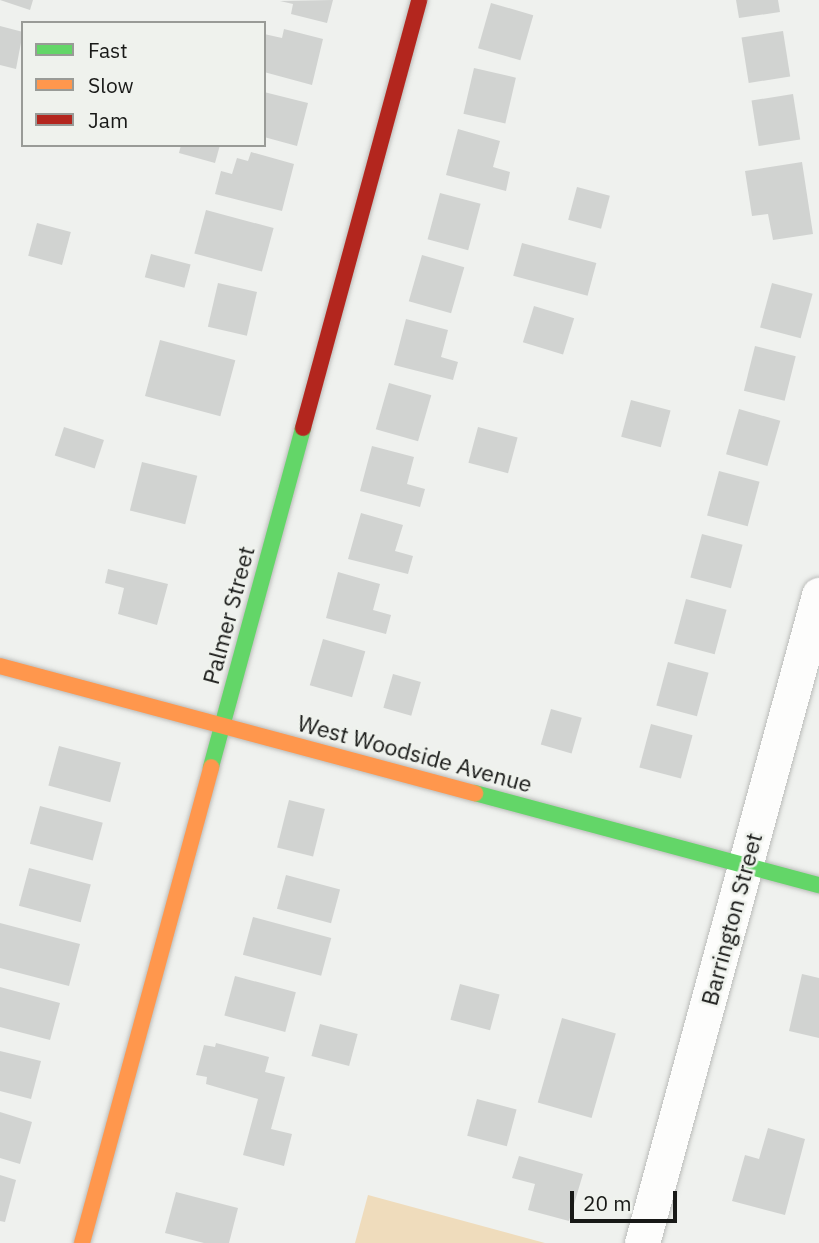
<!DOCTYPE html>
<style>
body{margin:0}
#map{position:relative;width:819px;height:1243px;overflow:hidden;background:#eff1ee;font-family:"IBM Plex Sans",sans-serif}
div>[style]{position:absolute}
.green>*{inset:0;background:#efdcbc}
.building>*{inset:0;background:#d1d3d1;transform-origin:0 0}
.roads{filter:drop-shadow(0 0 2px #bbbcba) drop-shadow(0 0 2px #bbbcba)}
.street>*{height:35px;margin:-17.5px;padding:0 17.5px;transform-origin:17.5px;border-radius:17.5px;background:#fdfdfc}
.fast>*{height:16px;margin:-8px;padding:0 8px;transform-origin:8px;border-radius:8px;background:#63d668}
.slow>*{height:16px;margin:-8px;padding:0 8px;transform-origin:8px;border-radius:8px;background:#ff974d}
.jam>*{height:16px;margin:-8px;padding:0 8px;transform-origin:8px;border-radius:8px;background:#b3261e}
span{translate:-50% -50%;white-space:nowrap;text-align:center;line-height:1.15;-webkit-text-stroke:5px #eff2ed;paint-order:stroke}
.street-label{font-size:23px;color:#181917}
.legend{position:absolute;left:21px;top:21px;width:245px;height:126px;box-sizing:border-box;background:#eff2ed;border:2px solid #999b97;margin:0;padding:9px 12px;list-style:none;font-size:21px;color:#181917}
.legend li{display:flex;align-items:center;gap:14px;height:35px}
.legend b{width:35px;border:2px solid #999b97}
.scale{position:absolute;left:570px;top:1191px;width:107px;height:32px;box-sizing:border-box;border:4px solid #181917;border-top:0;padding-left:9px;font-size:21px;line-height:24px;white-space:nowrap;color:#181917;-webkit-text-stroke:5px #eff2ed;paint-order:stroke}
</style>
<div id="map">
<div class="green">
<div style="clip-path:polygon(368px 1195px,545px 1243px,355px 1243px)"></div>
</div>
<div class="building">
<div style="clip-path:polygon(0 0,33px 0,30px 10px)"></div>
<div style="clip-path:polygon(333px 0,327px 23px,291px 14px,293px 4px,280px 1px)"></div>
<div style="clip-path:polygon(736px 0,778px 0,780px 12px,739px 18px)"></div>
<div style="left:491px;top:3px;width:44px;height:47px;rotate:16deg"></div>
<div style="clip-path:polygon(0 26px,23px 32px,16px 69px,0 65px)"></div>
<div style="clip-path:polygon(284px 29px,323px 39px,312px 85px,264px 72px,264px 34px,282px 38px)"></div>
<div style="left:783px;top:31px;width:46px;height:42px;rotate:81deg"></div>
<div style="left:474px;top:68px;width:43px;height:47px;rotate:13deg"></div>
<div style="clip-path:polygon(264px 92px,308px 103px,297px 146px,264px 137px)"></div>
<div style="left:793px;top:94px;width:46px;height:42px;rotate:81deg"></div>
<div style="clip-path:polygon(458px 129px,500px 141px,493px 167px,510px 172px,506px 191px,446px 175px)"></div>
<div style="clip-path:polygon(181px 145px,220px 145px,215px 163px,179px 153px)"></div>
<div style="clip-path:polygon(251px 152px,294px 164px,282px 211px,215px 194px,221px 171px,232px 174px,237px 158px,248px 161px)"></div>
<div style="clip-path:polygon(802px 162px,813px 234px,773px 240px,768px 214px,752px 216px,745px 171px)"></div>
<div style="left:577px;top:187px;width:34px;height:34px;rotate:15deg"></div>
<div style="left:440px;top:193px;width:42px;height:48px;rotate:15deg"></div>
<div style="left:206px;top:210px;width:70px;height:45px;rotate:15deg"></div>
<div style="left:37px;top:223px;width:35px;height:34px;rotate:15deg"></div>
<div style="left:522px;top:243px;width:77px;height:34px;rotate:15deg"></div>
<div style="left:151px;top:254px;width:41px;height:24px;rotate:15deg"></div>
<div style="left:422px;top:255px;width:44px;height:48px;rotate:16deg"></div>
<div style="left:218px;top:283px;width:40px;height:45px;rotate:13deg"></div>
<div style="left:772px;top:283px;width:42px;height:46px;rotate:15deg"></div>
<div style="left:534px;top:306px;width:42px;height:38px;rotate:17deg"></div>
<div style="clip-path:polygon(406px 319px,448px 330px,441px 357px,458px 362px,453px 380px,394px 365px)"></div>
<div style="left:160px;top:340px;width:78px;height:58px;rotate:15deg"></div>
<div style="left:755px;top:346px;width:42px;height:46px;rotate:14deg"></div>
<div style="left:389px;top:383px;width:44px;height:48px;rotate:16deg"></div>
<div style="left:631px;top:400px;width:41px;height:38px;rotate:15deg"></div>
<div style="left:739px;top:409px;width:43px;height:47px;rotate:16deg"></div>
<div style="left:64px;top:427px;width:42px;height:30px;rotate:18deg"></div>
<div style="left:478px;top:427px;width:41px;height:37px;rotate:15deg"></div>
<div style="clip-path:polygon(372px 446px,414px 457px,407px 484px,425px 489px,420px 507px,360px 491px)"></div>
<div style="left:142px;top:462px;width:57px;height:50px;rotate:14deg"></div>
<div style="left:719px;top:471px;width:42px;height:46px;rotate:15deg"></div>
<div style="clip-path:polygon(361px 513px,403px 525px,395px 551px,413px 556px,408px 574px,348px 559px)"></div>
<div style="left:702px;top:534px;width:42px;height:45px;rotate:15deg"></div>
<div style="clip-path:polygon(108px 569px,168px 584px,157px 625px,118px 614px,124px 588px,105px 583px)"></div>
<div style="clip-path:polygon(338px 572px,380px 584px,373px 610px,391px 615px,386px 634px,326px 618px)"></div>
<div style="left:686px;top:599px;width:42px;height:46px;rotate:15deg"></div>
<div style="left:323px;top:639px;width:44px;height:48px;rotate:16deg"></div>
<div style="left:668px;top:662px;width:42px;height:45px;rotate:15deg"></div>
<div style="left:393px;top:674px;width:29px;height:35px;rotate:16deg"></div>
<div style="left:551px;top:709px;width:32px;height:37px;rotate:16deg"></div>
<div style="left:651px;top:724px;width:43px;height:45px;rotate:15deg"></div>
<div style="left:59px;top:746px;width:64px;height:41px;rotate:15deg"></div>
<div style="left:289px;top:800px;width:37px;height:49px;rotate:14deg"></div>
<div style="left:40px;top:806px;width:65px;height:39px;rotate:15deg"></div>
<div style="left:29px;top:868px;width:64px;height:39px;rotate:15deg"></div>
<div style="left:286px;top:875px;width:56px;height:35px;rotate:15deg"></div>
<div style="left:253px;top:917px;width:81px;height:39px;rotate:15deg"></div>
<div style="clip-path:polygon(0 923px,80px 944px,69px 986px,0 968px)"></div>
<div style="clip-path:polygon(802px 974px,819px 978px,819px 1038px,789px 1031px)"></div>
<div style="left:235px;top:976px;width:63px;height:41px;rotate:15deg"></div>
<div style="left:460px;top:984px;width:41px;height:37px;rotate:15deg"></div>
<div style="clip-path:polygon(0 987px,60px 1003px,50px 1040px,0 1027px)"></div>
<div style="left:562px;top:1018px;width:56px;height:88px;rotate:16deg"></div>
<div style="left:320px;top:1024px;width:39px;height:33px;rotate:15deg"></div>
<div style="clip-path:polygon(216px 1043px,269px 1057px,265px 1072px,285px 1077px,271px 1129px,292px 1134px,284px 1166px,243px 1155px,258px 1099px,206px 1084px,207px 1077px,196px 1075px,204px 1045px,215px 1047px)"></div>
<div style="clip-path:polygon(0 1051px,41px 1061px,31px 1099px,0 1091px)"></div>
<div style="left:477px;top:1099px;width:41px;height:38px;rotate:15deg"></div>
<div style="clip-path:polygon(0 1112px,32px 1122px,20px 1164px,0 1158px)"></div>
<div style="clip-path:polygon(768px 1128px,805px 1139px,785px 1215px,732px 1201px,745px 1155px,759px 1159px)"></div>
<div style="clip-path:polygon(519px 1156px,583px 1174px,569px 1221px,528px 1210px,535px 1184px,512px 1178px)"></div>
<div style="clip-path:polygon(0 1175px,16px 1180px,5px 1222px,0 1221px)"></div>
<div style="clip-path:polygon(176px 1192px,238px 1208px,229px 1243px,204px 1243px,165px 1233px)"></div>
</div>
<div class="roads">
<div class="street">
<div style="left:642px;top:1243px;width:672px;rotate:-74.72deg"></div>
</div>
<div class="fast">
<div style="left:211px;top:767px;width:351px;rotate:-74.8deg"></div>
<div style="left:475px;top:793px;width:356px;rotate:15deg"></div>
</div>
<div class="slow">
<div style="left:0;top:666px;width:492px;rotate:15deg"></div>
<div style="left:82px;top:1243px;width:493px;rotate:-74.8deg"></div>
</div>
<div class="jam">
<div style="left:303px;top:428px;width:443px;rotate:-74.8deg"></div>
</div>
</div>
<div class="street-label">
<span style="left:228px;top:615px;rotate:-75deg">Palmer Street</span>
<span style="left:415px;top:753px;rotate:15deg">West Woodside Avenue</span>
<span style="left:731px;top:919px;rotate:-75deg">Barrington Street</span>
</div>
<ul class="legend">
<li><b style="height:9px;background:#63d668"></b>Fast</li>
<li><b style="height:9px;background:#ff974d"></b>Slow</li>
<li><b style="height:9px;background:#b3261e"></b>Jam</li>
</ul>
<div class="scale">20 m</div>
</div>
